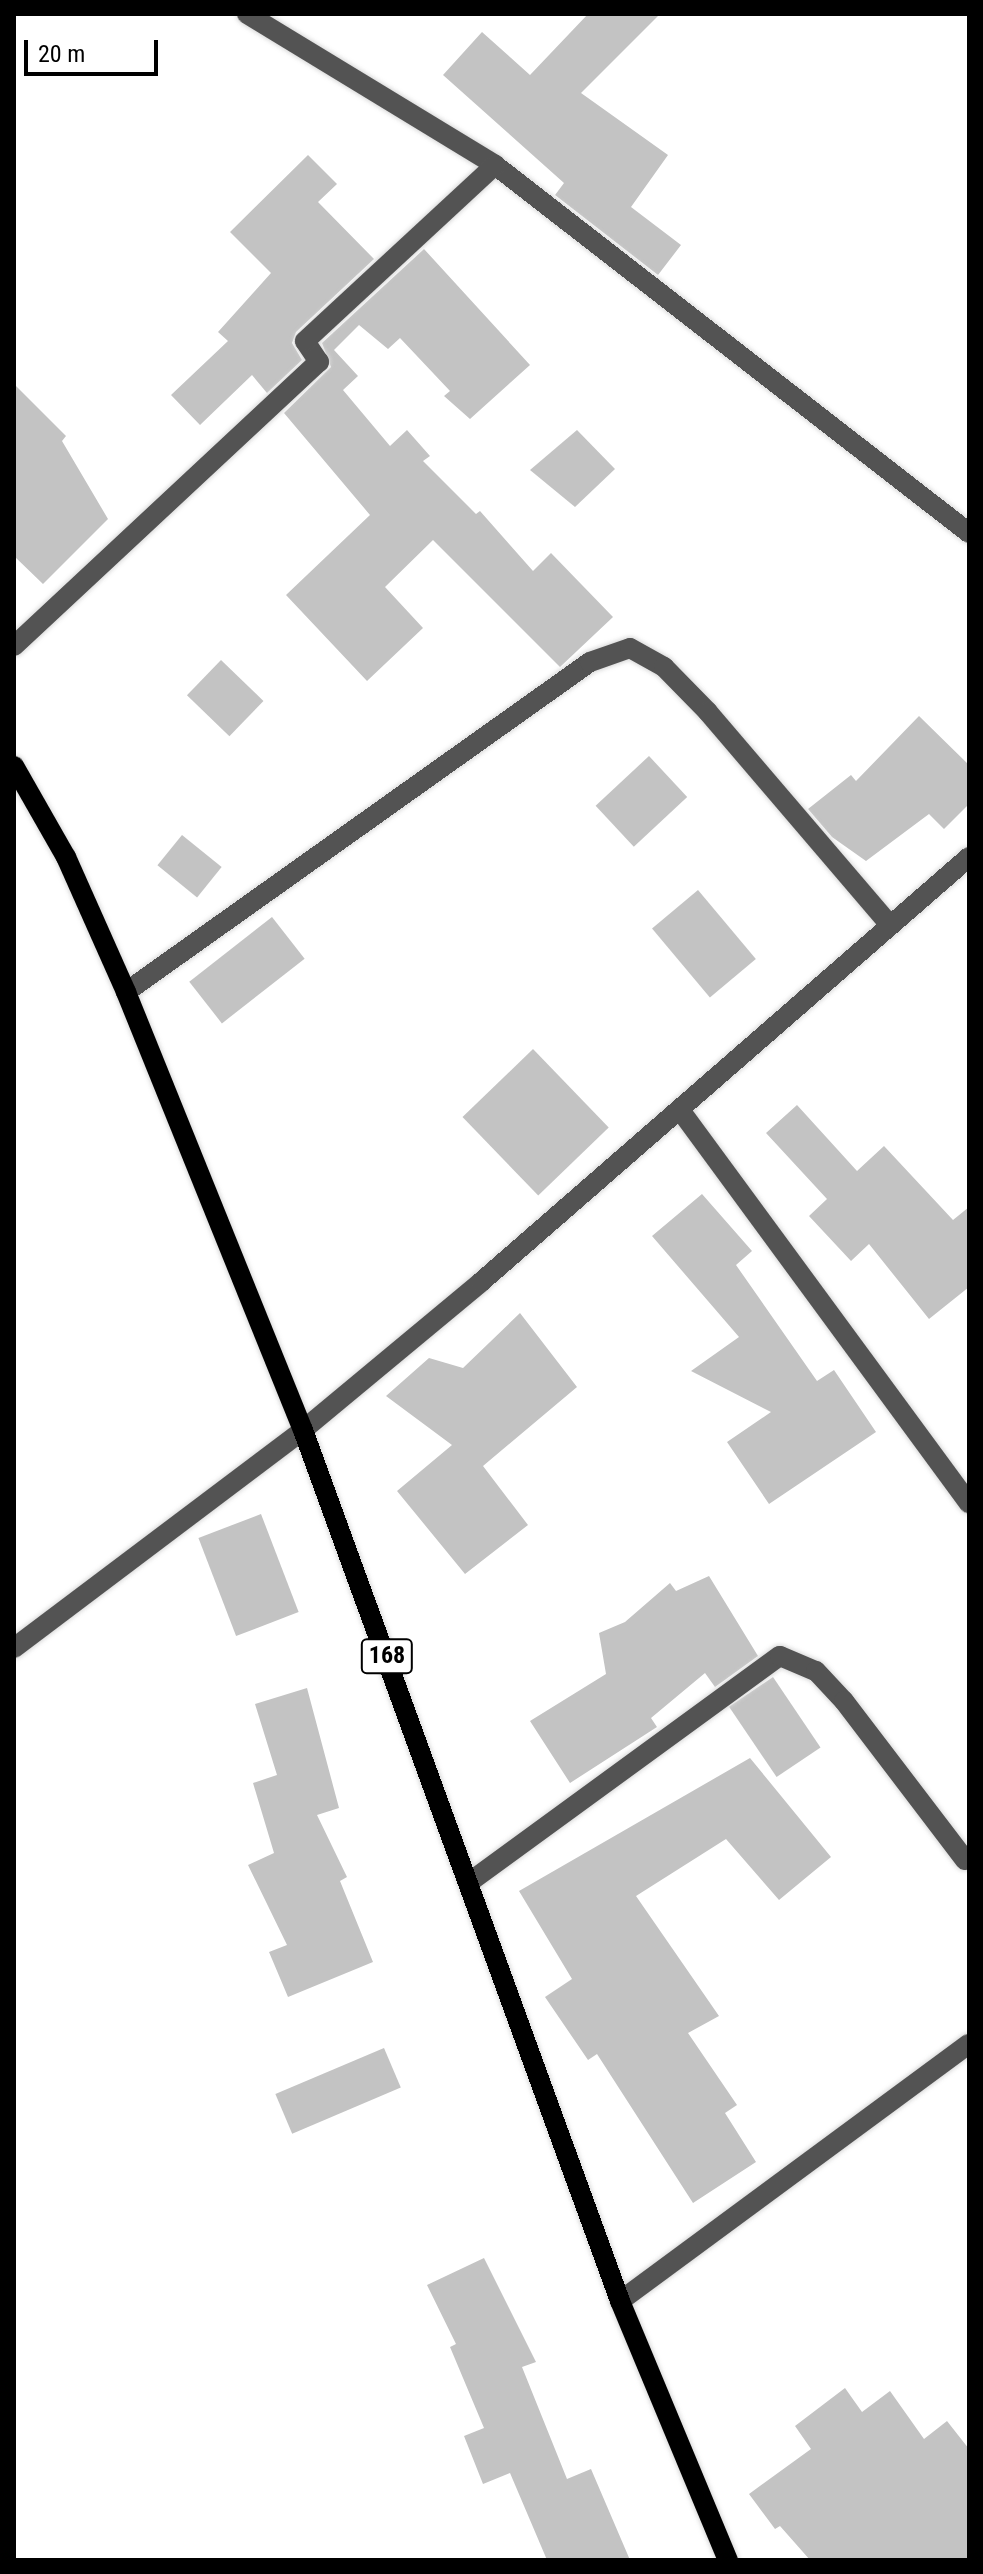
<!DOCTYPE html>
<style>
body{margin:0}
#map{position:relative;width:983px;height:2574px;overflow:hidden;background:#fff;font-family:"Roboto Condensed",sans-serif}
div>[style]{position:absolute}
.building>*{inset:0;background:#c3c3c3;transform-origin:0 0}
.roads{filter:drop-shadow(0 0 2px #dbdbdb) drop-shadow(0 0 2px #dbdbdb)}
.minor>*{height:20px;margin:-10px;padding:0 10px;transform-origin:10px;border-radius:10px;background:#535353}
.major>*{height:20px;margin:-10px;padding:0 10px;transform-origin:10px;border-radius:10px;background:#000}
span{translate:-50% -50%;white-space:nowrap;text-align:center;line-height:1.15;-webkit-text-stroke:8px #fff;paint-order:stroke}
.shield-label span{padding:2px 6px;background:#fff;border:2px solid;border-radius:6px;-webkit-text-stroke-width:0}
.shield-label{font-size:24px;color:#000;font-weight:700}
.frame{position:absolute;inset:0;border:16px solid #000;pointer-events:none}
.scale{position:absolute;left:24px;top:40px;width:134px;height:36px;box-sizing:border-box;border:4px solid #000;border-top:0;padding-left:10px;font-size:24px;line-height:28px;white-space:nowrap;color:#000;-webkit-text-stroke:6px #fff;paint-order:stroke}
</style>
<div id="map">
<div class="building">
<div style="clip-path:polygon(588px 14px,660px 14px,581px 93px,668px 155px,631px 207px,681px 245px,658px 275px,555px 195px,564px 183px,443px 75px,482px 32px,530px 75px)"></div>
<div style="clip-path:polygon(308px 155px,337px 184px,318px 202px,374px 259px,296px 332px,292px 343px,302px 360px,267px 393px,252px 375px,200px 425px,171px 395px,228px 341px,218px 332px,271px 273px,230px 232px)"></div>
<div style="clip-path:polygon(424px 249px,530px 365px,470px 419px,444px 396px,450px 391px,400px 338px,388px 349px,359px 325px,334px 350px,358px 376px,343px 390px,390px 446px,407px 430px,430px 456px,423px 461px,476px 514px,480px 511px,533px 571px,551px 553px,613px 617px,560px 667px,433px 540px,385px 587px,423px 628px,367px 681px,286px 595px,370px 515px,284px 413px,331px 367px,322px 343px)"></div>
<div style="clip-path:polygon(14px 384px,66px 436px,62px 441px,108px 519px,43px 584px,14px 556px)"></div>
<div style="clip-path:polygon(577px 430px,615px 469px,575px 507px,530px 470px)"></div>
<div style="left:221px;top:660px;width:59px;height:49px;rotate:44deg"></div>
<div style="clip-path:polygon(919px 716px,969px 765px,969px 804px,944px 829px,929px 814px,866px 861px,832px 837px,808px 809px,851px 775px,856px 781px)"></div>
<div style="left:649px;top:756px;width:56px;height:73px;rotate:47deg"></div>
<div style="left:182px;top:835px;width:51px;height:39px;rotate:39deg"></div>
<div style="left:698px;top:890px;width:90px;height:60px;rotate:50deg"></div>
<div style="left:272px;top:917px;width:53px;height:105px;rotate:52deg"></div>
<div style="left:533px;top:1049px;width:109px;height:98px;rotate:46deg"></div>
<div style="clip-path:polygon(797px 1105px,857px 1171px,884px 1146px,953px 1220px,969px 1207px,969px 1287px,929px 1319px,869px 1244px,851px 1261px,809px 1216px,827px 1199px,766px 1133px)"></div>
<div style="clip-path:polygon(702px 1194px,752px 1251px,736px 1265px,817px 1381px,834px 1370px,876px 1432px,769px 1504px,727px 1442px,771px 1412px,691px 1371px,739px 1337px,652px 1236px)"></div>
<div style="clip-path:polygon(520px 1313px,577px 1387px,483px 1466px,528px 1525px,465px 1574px,397px 1491px,452px 1445px,386px 1396px,429px 1358px,463px 1368px)"></div>
<div style="left:261px;top:1514px;width:105px;height:67px;rotate:69deg"></div>
<div style="clip-path:polygon(709px 1576px,758px 1656px,715px 1687px,705px 1673px,651px 1718px,657px 1727px,570px 1783px,530px 1721px,606px 1674px,599px 1633px,625px 1622px,670px 1583px,676px 1591px)"></div>
<div style="left:773px;top:1677px;width:85px;height:53px;rotate:56deg"></div>
<div style="clip-path:polygon(307px 1688px,339px 1808px,317px 1815px,347px 1877px,340px 1881px,373px 1962px,288px 1997px,269px 1952px,287px 1945px,248px 1865px,274px 1853px,253px 1783px,277px 1775px,255px 1704px)"></div>
<div style="clip-path:polygon(750px 1758px,831px 1857px,779px 1900px,726px 1839px,636px 1896px,719px 2016px,688px 2033px,737px 2105px,725px 2113px,756px 2162px,693px 2203px,597px 2054px,588px 2060px,545px 1997px,572px 1979px,519px 1891px)"></div>
<div style="left:384px;top:2048px;width:43px;height:118px;rotate:67deg"></div>
<div style="clip-path:polygon(484px 2258px,536px 2362px,522px 2367px,567px 2479px,591px 2469px,630px 2560px,547px 2560px,510px 2473px,483px 2484px,464px 2436px,484px 2428px,450px 2347px,456px 2344px,427px 2285px)"></div>
<div style="clip-path:polygon(845px 2388px,862px 2412px,890px 2391px,924px 2439px,947px 2421px,969px 2449px,969px 2560px,810px 2560px,780px 2526px,775px 2529px,749px 2494px,811px 2449px,795px 2426px)"></div>
</div>
<div class="roads">
<div class="minor">
<div style="left:247px;top:14px;width:290px;rotate:31.3deg"></div>
<div style="left:495px;top:165px;width:600px;rotate:37.82deg"></div>
<div style="left:14px;top:646px;width:417px;rotate:-43deg"></div>
<div style="left:319px;top:362px;width:25px;rotate:-124deg"></div>
<div style="left:305px;top:341px;width:259px;rotate:-42.8deg"></div>
<div style="left:126px;top:992px;width:569px;rotate:-35.42deg"></div>
<div style="left:590px;top:662px;width:42px;rotate:-19.3deg"></div>
<div style="left:630px;top:648px;width:39px;rotate:29deg"></div>
<div style="left:664px;top:667px;width:63px;rotate:45.6deg"></div>
<div style="left:708px;top:712px;width:279px;rotate:49.5deg"></div>
<div style="left:680px;top:1110px;width:488px;rotate:53.7deg"></div>
<div style="left:14px;top:1648px;width:362px;rotate:-37deg"></div>
<div style="left:303px;top:1430px;width:231px;rotate:-39.7deg"></div>
<div style="left:481px;top:1282px;width:647px;rotate:-41.05deg"></div>
<div style="left:471px;top:1881px;width:382px;rotate:-36.1deg"></div>
<div style="left:780px;top:1656px;width:39px;rotate:23deg"></div>
<div style="left:816px;top:1671px;width:41px;rotate:47deg"></div>
<div style="left:844px;top:1701px;width:200px;rotate:52.7deg"></div>
<div style="left:620px;top:2301px;width:433px;rotate:-36.4deg"></div>
</div>
<div class="major">
<div style="left:14px;top:766px;width:105px;rotate:60.3deg"></div>
<div style="left:66px;top:857px;width:148px;rotate:66deg"></div>
<div style="left:126px;top:992px;width:472px;rotate:68deg"></div>
<div style="left:303px;top:1430px;width:927px;rotate:70deg"></div>
<div style="left:620px;top:2301px;width:281px;rotate:67.4deg"></div>
</div>
</div>
<div class="shield-label">
<span style="left:387px;top:1656px">168</span>
</div>
<div class="frame"></div>
<div class="scale">20 m</div>
</div>
